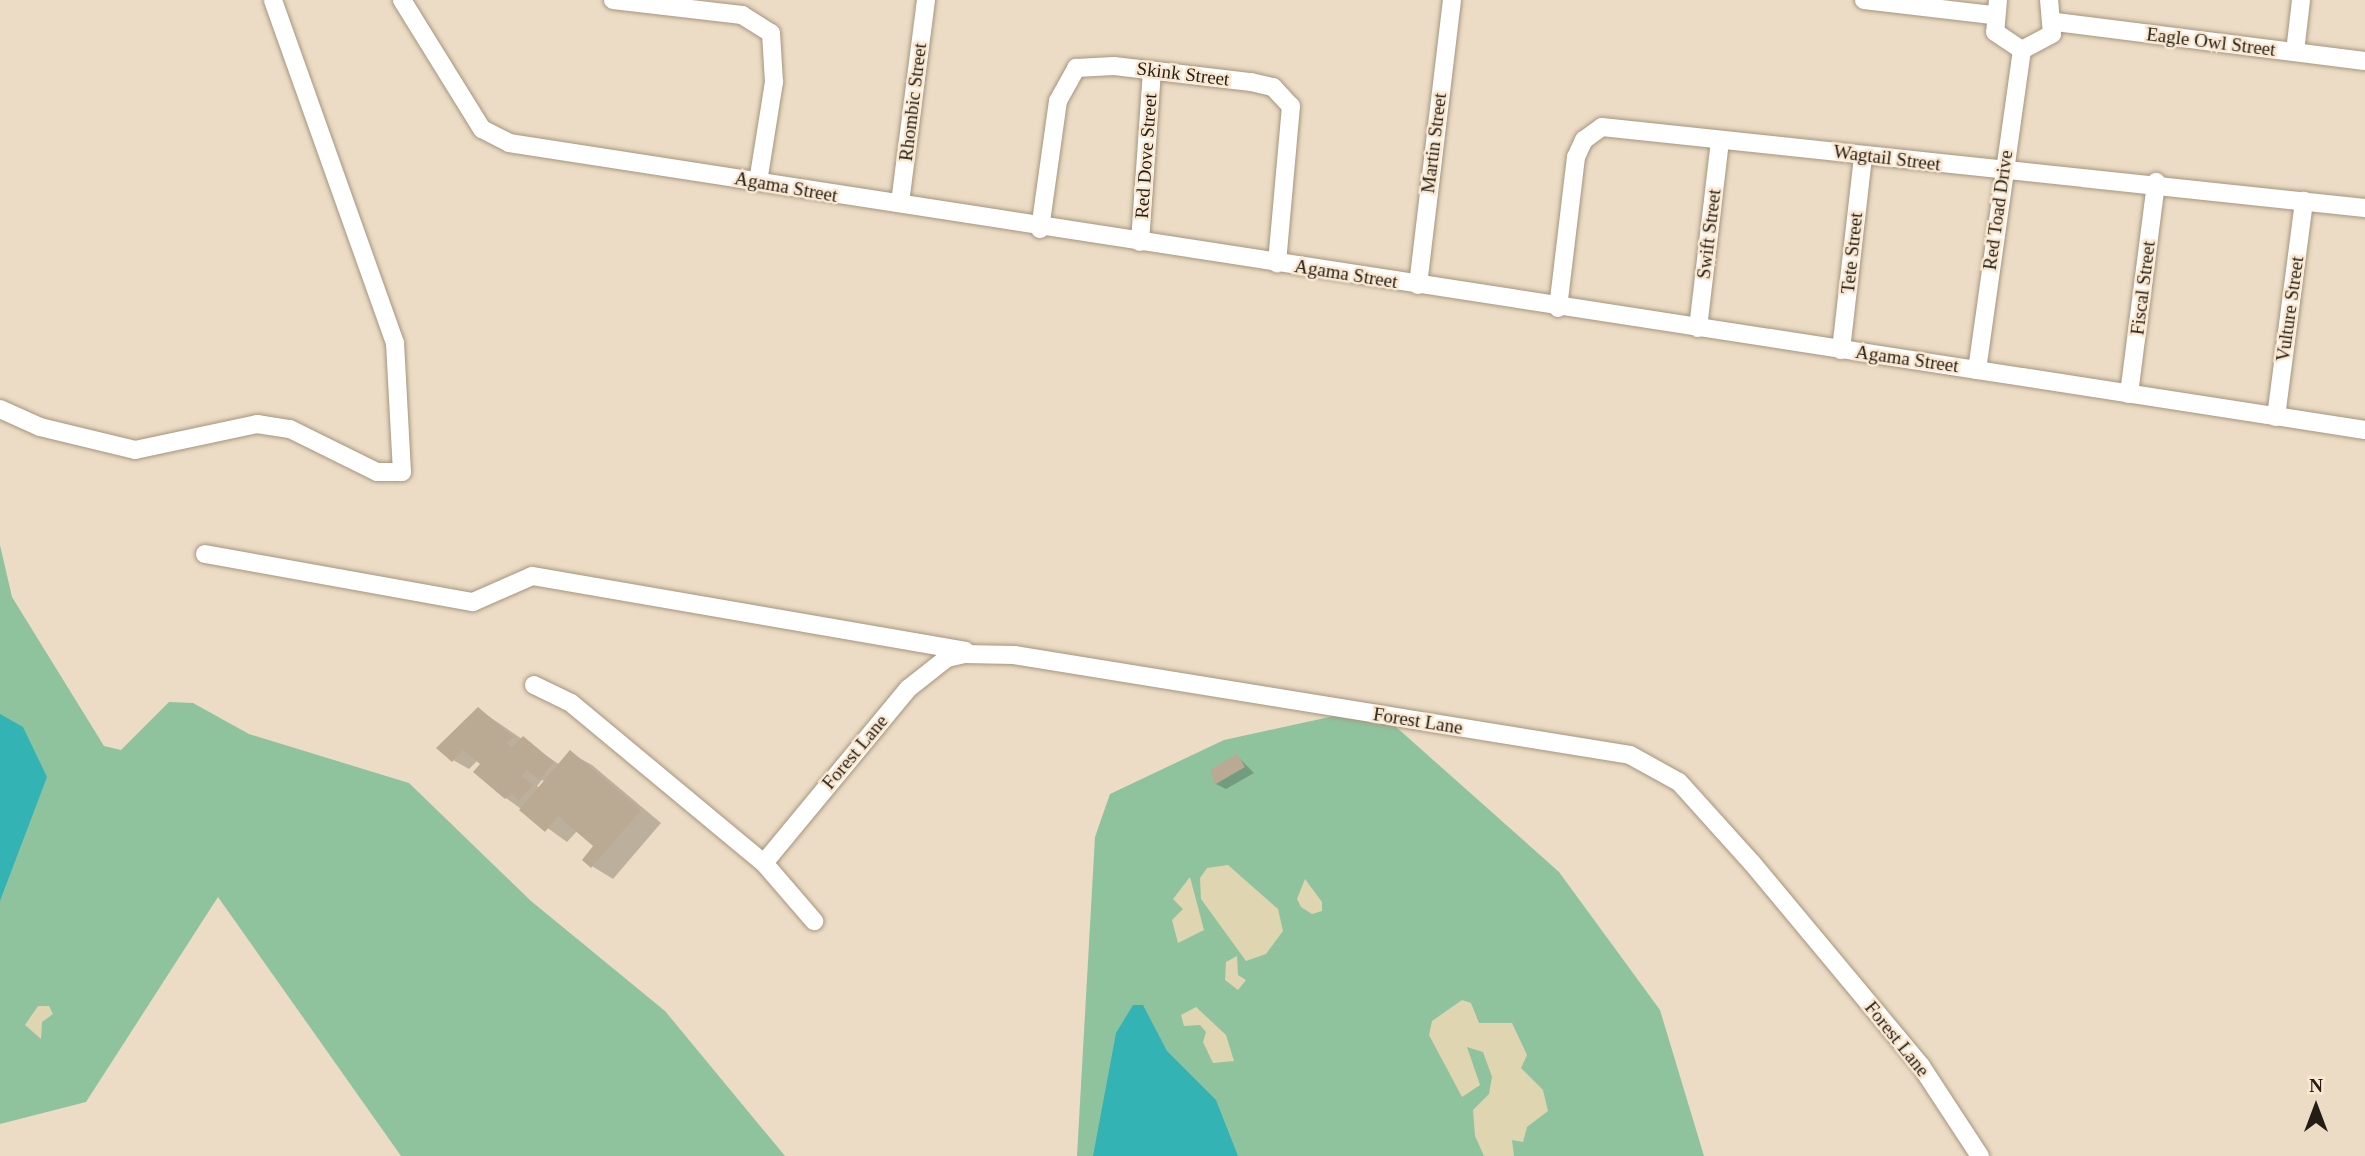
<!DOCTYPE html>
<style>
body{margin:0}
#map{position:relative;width:2365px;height:1156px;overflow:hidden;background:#ecdcc5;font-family:Georgia,serif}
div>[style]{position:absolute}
.green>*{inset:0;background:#8fc39e}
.sand>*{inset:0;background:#dfd5b0}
.water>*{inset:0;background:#34b3b5}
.shadow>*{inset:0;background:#0003}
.building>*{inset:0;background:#baaa94}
.roads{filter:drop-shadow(0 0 2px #a5957f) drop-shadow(0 0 2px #a5957f)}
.minor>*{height:18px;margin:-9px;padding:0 9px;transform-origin:9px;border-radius:9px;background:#fff}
span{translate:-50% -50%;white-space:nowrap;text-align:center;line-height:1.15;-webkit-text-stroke:5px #fae9d2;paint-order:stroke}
.street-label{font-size:19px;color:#231d15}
.north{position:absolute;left:2281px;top:1072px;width:70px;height:70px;-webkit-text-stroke:5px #fae9d2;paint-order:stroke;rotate:0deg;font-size:19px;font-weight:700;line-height:28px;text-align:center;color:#231d15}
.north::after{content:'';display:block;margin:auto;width:24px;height:32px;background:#231d15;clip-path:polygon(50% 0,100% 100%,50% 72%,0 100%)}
</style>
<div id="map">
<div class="green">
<div style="clip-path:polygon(0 545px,12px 597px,104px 746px,121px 750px,169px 702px,193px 703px,249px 734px,409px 783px,531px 901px,665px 1011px,785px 1156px,401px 1156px,218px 897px,86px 1102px,0 1124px)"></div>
<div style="clip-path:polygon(1334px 716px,1362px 716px,1395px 726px,1559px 872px,1660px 1010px,1704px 1156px,1077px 1156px,1095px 837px,1110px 794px,1224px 740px)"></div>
</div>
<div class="sand">
<div style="clip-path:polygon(1228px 865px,1278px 909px,1283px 931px,1266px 954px,1246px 961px,1201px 899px,1200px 878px,1207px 868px)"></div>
<div style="clip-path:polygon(1190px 877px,1204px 930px,1178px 943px,1172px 920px,1183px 909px,1173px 899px)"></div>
<div style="clip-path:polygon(1305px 879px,1322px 902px,1322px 911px,1312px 914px,1301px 907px,1297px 899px)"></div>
<div style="clip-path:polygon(1237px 956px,1238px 975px,1246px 980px,1238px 990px,1225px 980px,1226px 962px)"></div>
<div style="clip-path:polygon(1462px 1000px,1471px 1003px,1479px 1023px,1512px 1023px,1527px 1055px,1521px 1068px,1543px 1090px,1548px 1111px,1527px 1127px,1523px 1142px,1512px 1140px,1514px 1156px,1484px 1156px,1475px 1136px,1473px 1110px,1489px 1094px,1492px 1077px,1483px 1052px,1467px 1047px,1480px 1085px,1462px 1097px,1429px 1035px,1432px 1021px)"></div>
<div style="clip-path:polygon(38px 1006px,49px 1006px,53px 1014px,42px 1022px,41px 1039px,25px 1025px)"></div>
<div style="clip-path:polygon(1196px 1007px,1226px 1035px,1234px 1061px,1213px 1063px,1203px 1042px,1206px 1032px,1200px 1025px,1184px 1026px,1181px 1015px)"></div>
</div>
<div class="water">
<div style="clip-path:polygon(0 714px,23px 727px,47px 777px,0 901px)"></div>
<div style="clip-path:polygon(1133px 1005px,1143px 1005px,1167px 1051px,1216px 1100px,1238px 1156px,1093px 1156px,1116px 1033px)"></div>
</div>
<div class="shadow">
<div style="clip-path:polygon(evenodd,478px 709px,560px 765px,570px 753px,592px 765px,661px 823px,613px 879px,592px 866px,596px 846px,577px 831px,567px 842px,506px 798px,478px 760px,469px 769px,453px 760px,478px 709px,542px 780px,546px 782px,540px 788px,537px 786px,542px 780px)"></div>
<div style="clip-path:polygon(1237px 756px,1254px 773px,1226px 789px,1216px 784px)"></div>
</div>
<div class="building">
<div style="clip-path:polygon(478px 707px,513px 737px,507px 743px,512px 748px,523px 736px,554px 762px,539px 780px,527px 770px,522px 776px,533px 785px,519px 801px,511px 793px,505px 799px,473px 772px,480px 764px,463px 750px,452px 762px,436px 748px)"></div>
<div style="clip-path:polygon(570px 750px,641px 810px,591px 868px,582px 860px,593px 846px,558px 816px,545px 832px,519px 810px)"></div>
<div style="clip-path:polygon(1237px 754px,1245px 767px,1214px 785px,1211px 769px)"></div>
</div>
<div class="roads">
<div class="minor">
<div style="left:402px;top:0;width:152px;rotate:58.2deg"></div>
<div style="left:482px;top:129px;width:30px;rotate:27deg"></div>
<div style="left:509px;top:143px;width:1878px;rotate:8.79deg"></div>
<div style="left:613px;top:0;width:130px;rotate:6.6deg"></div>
<div style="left:742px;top:15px;width:34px;rotate:32deg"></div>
<div style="left:771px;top:33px;width:49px;rotate:86.5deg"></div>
<div style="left:774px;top:82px;width:101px;rotate:99.1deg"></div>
<div style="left:1864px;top:0;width:129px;rotate:6.7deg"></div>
<div style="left:1998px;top:0;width:32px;rotate:95deg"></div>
<div style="left:1995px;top:32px;width:32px;rotate:34deg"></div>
<div style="left:2022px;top:50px;width:34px;rotate:-28deg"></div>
<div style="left:2052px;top:34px;width:34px;rotate:-95deg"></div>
<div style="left:2056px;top:22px;width:311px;rotate:7.2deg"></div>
<div style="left:2295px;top:52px;width:52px;rotate:-83.4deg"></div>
<div style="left:900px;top:203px;width:205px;rotate:-82.7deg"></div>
<div style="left:1040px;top:229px;width:129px;rotate:-82deg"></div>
<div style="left:1058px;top:101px;width:38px;rotate:-61deg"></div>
<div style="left:1076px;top:68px;width:38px;rotate:-3deg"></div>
<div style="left:1114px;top:66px;width:138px;rotate:6.7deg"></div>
<div style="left:1251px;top:82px;width:23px;rotate:13deg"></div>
<div style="left:1273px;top:87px;width:26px;rotate:47deg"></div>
<div style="left:1291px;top:106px;width:158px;rotate:95.1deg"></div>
<div style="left:1140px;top:242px;width:171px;rotate:-86deg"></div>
<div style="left:1418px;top:285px;width:287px;rotate:-83.2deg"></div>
<div style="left:1558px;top:308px;width:152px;rotate:-83.2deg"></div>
<div style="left:1576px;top:157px;width:19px;rotate:-65deg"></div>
<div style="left:1584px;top:140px;width:22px;rotate:-36deg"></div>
<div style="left:1602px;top:127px;width:767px;rotate:6.06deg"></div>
<div style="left:1698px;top:328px;width:188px;rotate:-83.3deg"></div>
<div style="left:1841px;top:350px;width:194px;rotate:-83.5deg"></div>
<div style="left:1977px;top:370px;width:323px;rotate:-82deg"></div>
<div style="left:2129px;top:394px;width:214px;rotate:-82.7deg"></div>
<div style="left:0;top:409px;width:44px;rotate:24.2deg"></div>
<div style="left:40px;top:427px;width:98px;rotate:13.6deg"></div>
<div style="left:135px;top:450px;width:125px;rotate:-12deg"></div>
<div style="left:257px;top:424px;width:33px;rotate:9deg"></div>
<div style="left:290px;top:429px;width:97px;rotate:26.3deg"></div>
<div style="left:377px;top:472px;width:25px"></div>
<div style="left:402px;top:472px;width:129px;rotate:-93.1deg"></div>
<div style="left:395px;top:343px;width:364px;rotate:-109.6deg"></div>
<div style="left:2276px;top:417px;width:218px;rotate:-82.6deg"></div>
<div style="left:205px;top:554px;width:272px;rotate:10.2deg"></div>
<div style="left:473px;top:602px;width:64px;rotate:-23.8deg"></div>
<div style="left:532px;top:576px;width:440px;rotate:9.8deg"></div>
<div style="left:534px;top:685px;width:41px;rotate:25.9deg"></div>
<div style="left:571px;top:703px;width:251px;rotate:39.7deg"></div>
<div style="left:764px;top:863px;width:77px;rotate:49.2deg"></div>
<div style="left:764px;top:863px;width:227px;rotate:-50.4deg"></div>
<div style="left:909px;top:688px;width:48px;rotate:-38.3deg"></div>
<div style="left:947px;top:658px;width:17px;rotate:-13deg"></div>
<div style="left:964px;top:654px;width:50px;rotate:1.1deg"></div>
<div style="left:1014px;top:655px;width:624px;rotate:9.22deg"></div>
<div style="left:1630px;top:755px;width:56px;rotate:28.9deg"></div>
<div style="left:1679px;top:782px;width:109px;rotate:48deg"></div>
<div style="left:1752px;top:863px;width:264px;rotate:50.2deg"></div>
<div style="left:1921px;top:1066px;width:108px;rotate:56.8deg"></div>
</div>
</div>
<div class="street-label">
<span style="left:2211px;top:42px;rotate:7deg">Eagle Owl Street</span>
<span style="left:1183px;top:74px;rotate:7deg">Skink Street</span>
<span style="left:913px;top:102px;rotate:-83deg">Rhombic Street</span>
<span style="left:1434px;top:143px;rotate:-83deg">Martin Street</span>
<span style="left:1146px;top:156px;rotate:-86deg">Red Dove Street</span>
<span style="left:1887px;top:158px;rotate:7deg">Wagtail Street</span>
<span style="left:786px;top:187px;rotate:10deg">Agama Street</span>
<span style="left:1998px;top:210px;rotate:-82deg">Red Toad Drive</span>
<span style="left:1709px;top:234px;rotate:-83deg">Swift Street</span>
<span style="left:1852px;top:253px;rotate:-84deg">Tete Street</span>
<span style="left:1346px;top:274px;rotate:9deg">Agama Street</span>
<span style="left:2143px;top:288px;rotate:-83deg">Fiscal Street</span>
<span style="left:2290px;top:309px;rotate:-82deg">Vulture Street</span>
<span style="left:1907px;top:359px;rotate:8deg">Agama Street</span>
<span style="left:1418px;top:721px;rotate:9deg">Forest Lane</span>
<span style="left:855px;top:752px;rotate:-50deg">Forest Lane</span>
<span style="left:1897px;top:1039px;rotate:51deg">Forest Lane</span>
</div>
<div class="north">N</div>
</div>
